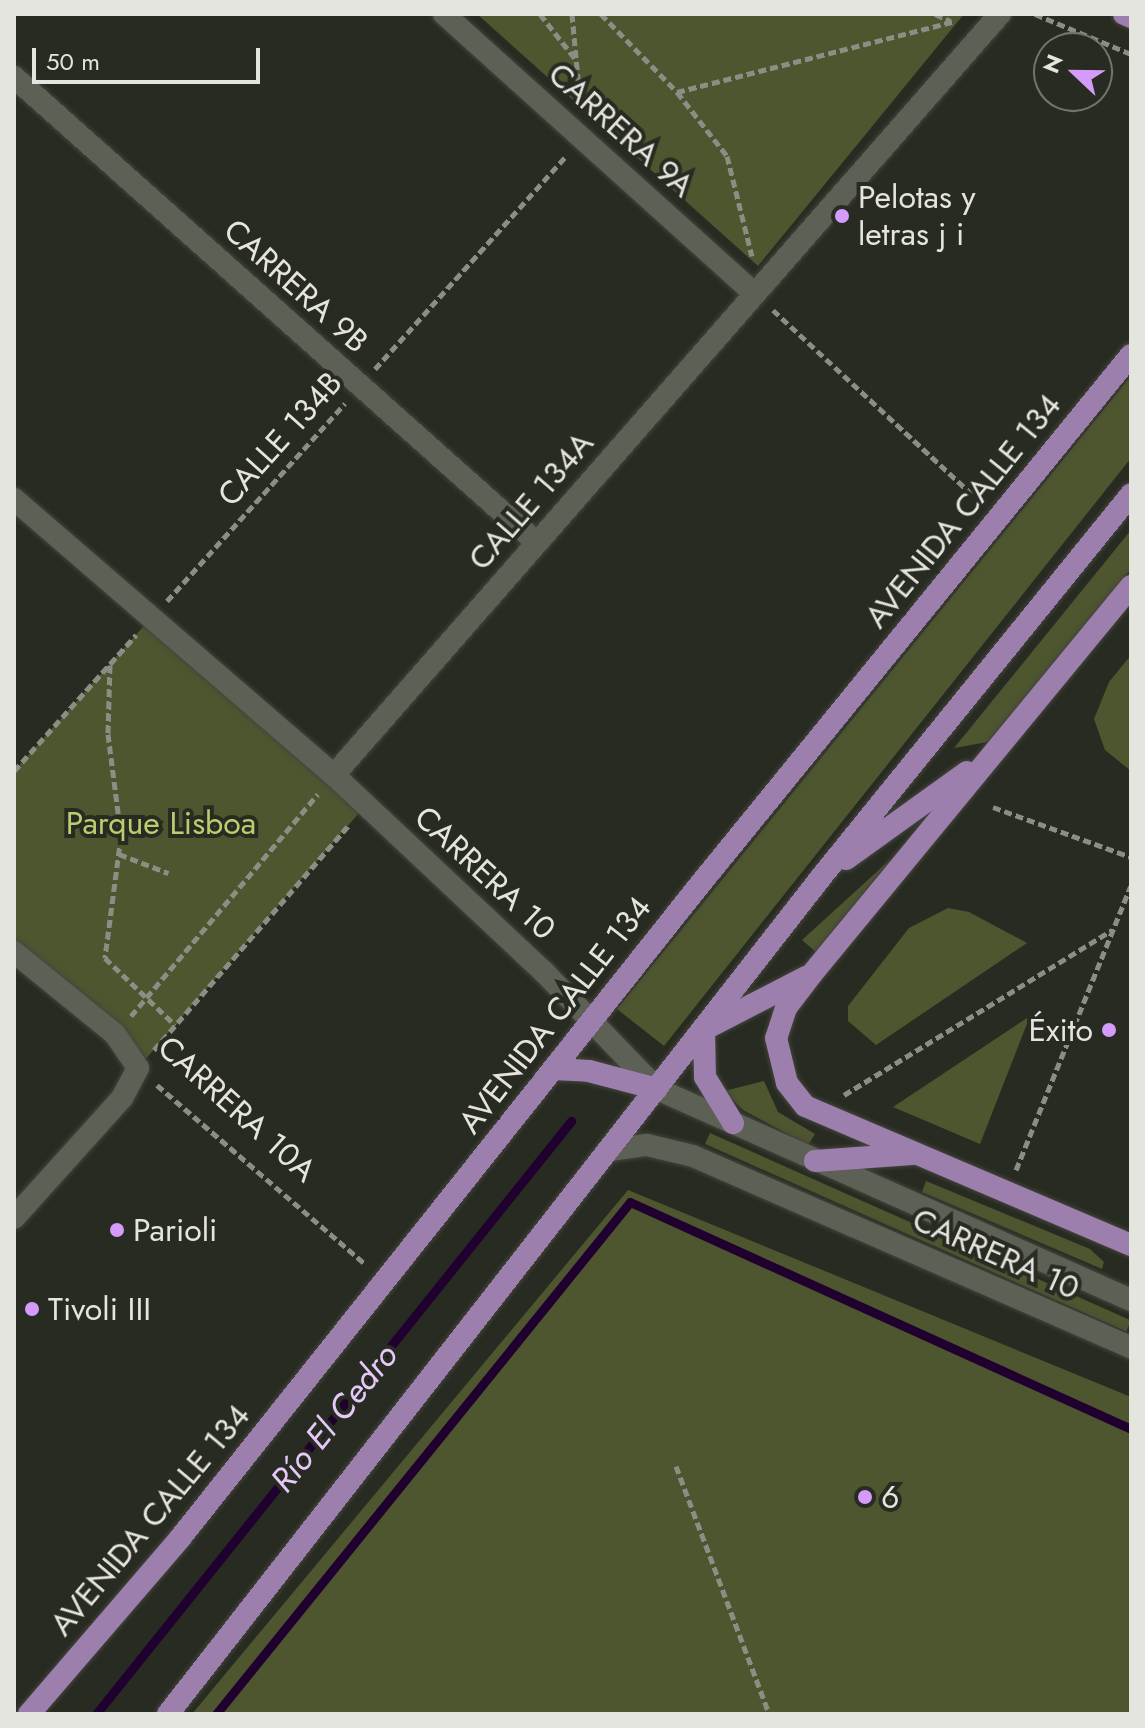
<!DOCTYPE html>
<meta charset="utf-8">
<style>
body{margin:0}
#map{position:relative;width:1145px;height:1728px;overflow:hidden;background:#282b21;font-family:Jost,sans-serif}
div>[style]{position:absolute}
.green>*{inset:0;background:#4e5630;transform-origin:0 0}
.stream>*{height:9px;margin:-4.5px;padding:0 4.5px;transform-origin:4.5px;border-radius:4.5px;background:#1f002f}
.path>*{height:5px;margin-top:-2.5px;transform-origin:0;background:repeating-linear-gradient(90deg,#8b8e85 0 8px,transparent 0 12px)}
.roads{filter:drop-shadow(0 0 2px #43453d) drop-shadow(0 0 2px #43453d)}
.minor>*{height:22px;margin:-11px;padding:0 11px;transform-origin:11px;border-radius:11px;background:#5d6055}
.primary>*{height:22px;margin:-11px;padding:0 11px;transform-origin:11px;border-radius:11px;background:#9d7fae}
.dots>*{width:22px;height:22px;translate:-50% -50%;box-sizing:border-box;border:4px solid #282b21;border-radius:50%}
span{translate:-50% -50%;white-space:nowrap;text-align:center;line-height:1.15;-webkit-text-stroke:8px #282b21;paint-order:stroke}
.street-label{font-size:32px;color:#e3e5de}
.poi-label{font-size:32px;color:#e3e5de}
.left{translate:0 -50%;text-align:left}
.right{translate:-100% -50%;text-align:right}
.park-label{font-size:32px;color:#b9ce6f}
.water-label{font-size:34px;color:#e6c9fa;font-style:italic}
.frame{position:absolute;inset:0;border:16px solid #e3e5de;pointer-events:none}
.north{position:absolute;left:1033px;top:32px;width:80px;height:80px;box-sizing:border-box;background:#282b21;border:2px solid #73756d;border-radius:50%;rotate:292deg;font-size:22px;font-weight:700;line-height:32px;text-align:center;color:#e3e5de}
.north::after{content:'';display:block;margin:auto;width:28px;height:36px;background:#d59bfb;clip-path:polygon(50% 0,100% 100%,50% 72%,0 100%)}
.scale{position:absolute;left:32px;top:48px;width:228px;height:36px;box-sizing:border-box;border:4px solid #e3e5de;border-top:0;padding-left:10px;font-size:24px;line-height:28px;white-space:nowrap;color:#e3e5de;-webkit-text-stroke:6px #282b21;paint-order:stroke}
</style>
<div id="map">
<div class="green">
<div style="clip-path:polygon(477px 14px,964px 14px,758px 266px)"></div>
<div style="clip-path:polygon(1131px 376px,1131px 458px,664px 1046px,617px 1009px)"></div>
<div style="clip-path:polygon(1131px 530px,1131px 569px,988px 742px,954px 748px)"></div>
<div style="clip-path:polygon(151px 618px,365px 806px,138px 1068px,14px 959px,14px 771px)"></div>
<div style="clip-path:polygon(1131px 655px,1131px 771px,1105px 750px,1094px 719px,1109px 682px)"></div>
<div style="clip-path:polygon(892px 858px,816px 952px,802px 940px)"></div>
<div style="clip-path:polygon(948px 908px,969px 912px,1027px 943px,876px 1045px,848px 1021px,848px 1006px,909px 928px)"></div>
<div style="clip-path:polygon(1030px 1016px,980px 1144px,893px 1107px)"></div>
<div style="clip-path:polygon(764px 1081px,778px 1112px,815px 1134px,808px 1145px,743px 1110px,724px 1091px)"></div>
<div style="left:710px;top:1133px;width:461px;height:12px;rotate:24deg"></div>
<div style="clip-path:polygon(926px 1181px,1090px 1249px,1104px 1262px,1102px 1269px,922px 1192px)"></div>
<div style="clip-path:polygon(628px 1190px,1131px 1397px,1131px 1714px,192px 1714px)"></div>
</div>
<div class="stream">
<div style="left:96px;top:1714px;width:760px;rotate:-51.3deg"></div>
<div style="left:216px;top:1714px;width:658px;rotate:-51.04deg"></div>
<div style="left:630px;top:1202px;width:550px;rotate:24.37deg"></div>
</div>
<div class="path">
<div style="left:540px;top:14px;width:60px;rotate:51.8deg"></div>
<div style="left:572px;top:14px;width:86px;rotate:84.7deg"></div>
<div style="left:601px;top:14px;width:109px;rotate:45.7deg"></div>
<div style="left:677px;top:92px;width:81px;rotate:52deg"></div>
<div style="left:727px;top:156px;width:103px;rotate:76deg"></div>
<div style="left:935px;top:14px;width:17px;rotate:24deg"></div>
<div style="left:1035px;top:14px;width:104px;rotate:22.6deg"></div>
<div style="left:677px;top:92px;width:284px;rotate:-14.3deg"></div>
<div style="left:773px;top:310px;width:282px;rotate:42.8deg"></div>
<div style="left:375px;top:369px;width:286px;rotate:-48.1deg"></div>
<div style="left:167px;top:601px;width:266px;rotate:-48deg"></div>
<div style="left:110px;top:665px;width:69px;rotate:91.7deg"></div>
<div style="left:108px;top:734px;width:103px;rotate:82.7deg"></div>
<div style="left:121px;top:836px;width:123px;rotate:97.5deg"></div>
<div style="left:105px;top:958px;width:97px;rotate:43.7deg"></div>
<div style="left:14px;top:771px;width:183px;rotate:-48.1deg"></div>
<div style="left:993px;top:807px;width:147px;rotate:19.9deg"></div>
<div style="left:119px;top:854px;width:53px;rotate:21.2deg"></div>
<div style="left:131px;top:1016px;width:290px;rotate:-49.9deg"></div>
<div style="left:154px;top:1050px;width:298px;rotate:-49.1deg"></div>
<div style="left:157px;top:1085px;width:274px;rotate:40.7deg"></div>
<div style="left:844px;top:1095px;width:315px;rotate:-31.6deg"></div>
<div style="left:1016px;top:1170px;width:306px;rotate:-68deg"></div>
<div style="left:676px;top:1466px;width:265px;rotate:69.4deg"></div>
</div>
<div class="roads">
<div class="minor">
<div style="left:444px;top:14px;width:418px;rotate:42deg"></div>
<div style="left:14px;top:77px;width:700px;rotate:41.7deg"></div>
<div style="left:14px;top:499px;width:423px;rotate:40.8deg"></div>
<div style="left:334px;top:775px;width:287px;rotate:43.2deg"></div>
<div style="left:543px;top:971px;width:164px;rotate:46deg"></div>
<div style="left:657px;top:1089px;width:519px;rotate:24deg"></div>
<div style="left:334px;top:775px;width:1011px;rotate:-48.81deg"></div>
<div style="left:14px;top:952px;width:130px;rotate:39.1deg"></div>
<div style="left:115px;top:1034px;width:41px;rotate:55.9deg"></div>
<div style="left:138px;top:1068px;width:34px;rotate:118deg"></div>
<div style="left:122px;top:1098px;width:161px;rotate:132deg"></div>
<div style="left:610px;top:1150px;width:37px;rotate:-8deg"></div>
<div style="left:647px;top:1145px;width:47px;rotate:13.4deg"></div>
<div style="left:693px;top:1156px;width:478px;rotate:23.6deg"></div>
</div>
<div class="primary">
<div style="left:1124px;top:14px;width:8px;rotate:23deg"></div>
<div style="left:1131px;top:586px;width:504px;rotate:129.44deg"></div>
<div style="left:811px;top:975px;width:41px;rotate:127.1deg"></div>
<div style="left:786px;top:1008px;width:32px;rotate:108deg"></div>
<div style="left:776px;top:1038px;width:46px;rotate:76.3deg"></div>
<div style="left:787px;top:1083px;width:29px;rotate:52deg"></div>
<div style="left:805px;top:1106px;width:354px;rotate:23.1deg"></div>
<div style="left:846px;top:859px;width:149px;rotate:-35.7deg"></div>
<div style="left:709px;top:1027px;width:109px;rotate:-27.3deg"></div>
<div style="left:704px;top:1030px;width:47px;rotate:88.8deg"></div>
<div style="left:705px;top:1077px;width:54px;rotate:58.7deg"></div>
<div style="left:553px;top:1069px;width:36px;rotate:3deg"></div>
<div style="left:589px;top:1071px;width:70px;rotate:14.8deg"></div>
<div style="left:815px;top:1161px;width:97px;rotate:-4.1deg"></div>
<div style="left:29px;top:1714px;width:233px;rotate:-49.3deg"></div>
<div style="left:181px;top:1537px;width:829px;rotate:-51.51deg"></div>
<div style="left:697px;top:888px;width:687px;rotate:-50.85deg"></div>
<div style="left:168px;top:1714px;width:1063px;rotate:-52.03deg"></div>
<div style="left:822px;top:876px;width:491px;rotate:-51deg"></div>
</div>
</div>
<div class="dots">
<div style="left:842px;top:216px;background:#d59bfb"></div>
<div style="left:1109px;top:1030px;background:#d59bfb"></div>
<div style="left:117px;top:1230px;background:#d59bfb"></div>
<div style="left:32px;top:1309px;background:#d59bfb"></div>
<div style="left:865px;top:1497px;background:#d59bfb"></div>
</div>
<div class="street-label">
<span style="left:621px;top:130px;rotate:42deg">CARRERA 9A</span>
<span style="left:296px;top:286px;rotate:42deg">CARRERA 9B</span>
<span style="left:280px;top:439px;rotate:-48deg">CALLE 134B</span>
<span style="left:531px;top:501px;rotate:-49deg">CALLE 134A</span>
<span style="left:963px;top:511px;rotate:-51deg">AVENIDA CALLE 134</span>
<span style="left:485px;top:873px;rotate:43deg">CARRERA 10</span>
<span style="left:555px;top:1015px;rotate:-52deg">AVENIDA CALLE 134</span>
<span style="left:237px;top:1109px;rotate:42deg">CARRERA 10A</span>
<span style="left:996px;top:1254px;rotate:24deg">CARRERA 10</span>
<span style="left:150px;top:1520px;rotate:-50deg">AVENIDA CALLE 134</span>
</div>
<div class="poi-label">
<span class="left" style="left:858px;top:216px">Pelotas y<br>letras j i</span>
<span class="right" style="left:1093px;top:1030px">Éxito</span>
<span class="left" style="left:133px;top:1230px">Parioli</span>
<span class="left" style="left:48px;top:1309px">Tivoli III</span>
<span class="left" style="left:881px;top:1497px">6</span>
</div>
<div class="park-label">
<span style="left:161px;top:823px">Parque Lisboa</span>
</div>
<div class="water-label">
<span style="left:334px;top:1418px;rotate:-51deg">Río El Cedro</span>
</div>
<div class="frame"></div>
<div class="north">N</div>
<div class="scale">50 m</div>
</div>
